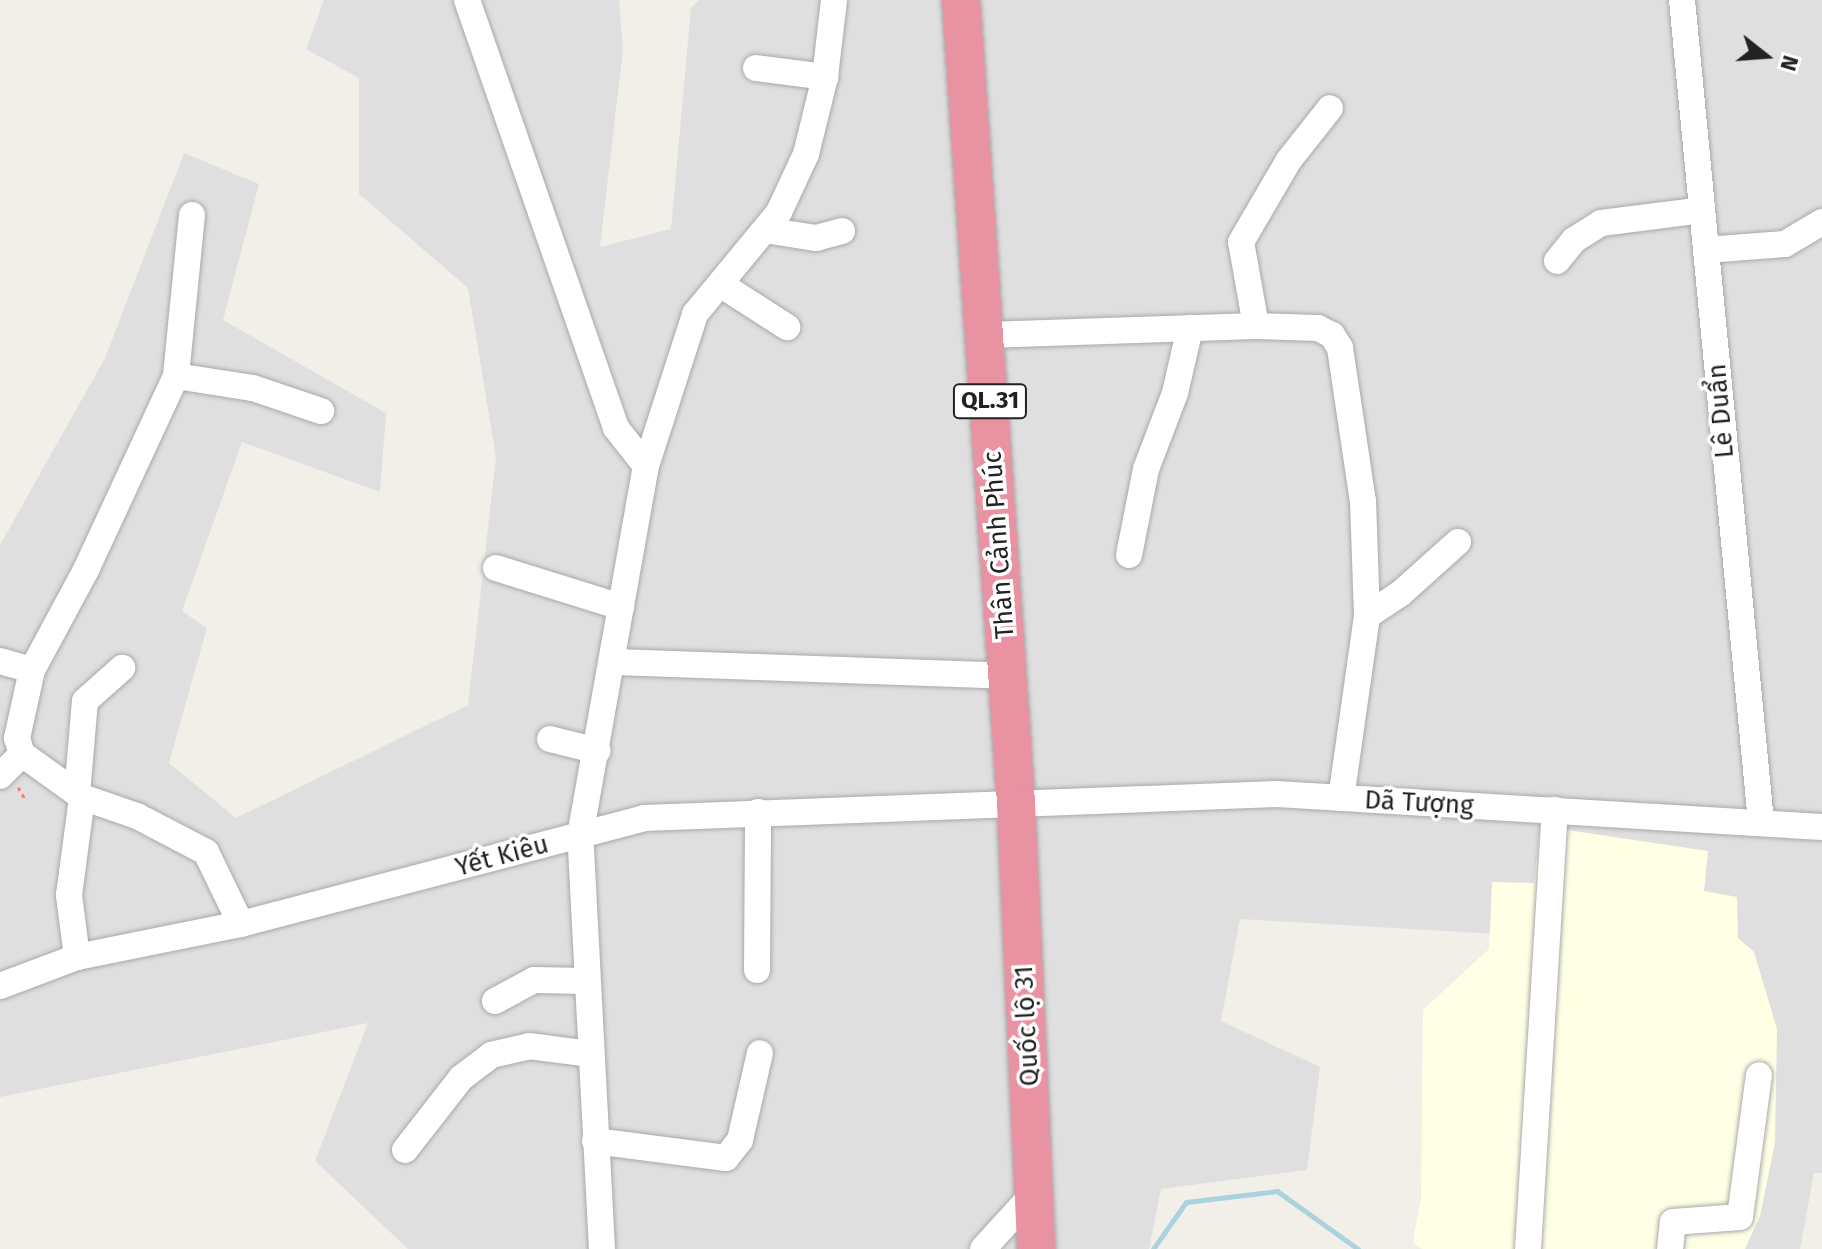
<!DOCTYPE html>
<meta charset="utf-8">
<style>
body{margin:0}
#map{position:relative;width:1822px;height:1249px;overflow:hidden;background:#f2efe9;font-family:"Fira Sans",sans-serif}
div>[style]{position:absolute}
.residential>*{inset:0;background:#e0dfdf}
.education>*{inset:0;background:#ffffe5}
.stream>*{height:5px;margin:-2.5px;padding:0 2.5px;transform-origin:2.5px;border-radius:2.5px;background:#aad3df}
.path>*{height:3px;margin-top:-1.5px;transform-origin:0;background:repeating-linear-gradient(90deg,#fa8072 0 4px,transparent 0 8px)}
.roads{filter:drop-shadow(0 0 2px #a9a9a9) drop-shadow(0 0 2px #a9a9a9)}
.minor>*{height:26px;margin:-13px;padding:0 13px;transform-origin:13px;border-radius:13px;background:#fff}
.highway>*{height:38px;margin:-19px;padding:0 19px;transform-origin:19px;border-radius:19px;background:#e892a2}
span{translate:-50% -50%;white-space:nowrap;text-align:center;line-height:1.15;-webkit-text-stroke:7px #fff;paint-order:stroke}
.shield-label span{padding:2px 6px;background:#fff;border:2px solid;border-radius:6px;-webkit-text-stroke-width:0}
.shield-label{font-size:24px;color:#222;font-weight:700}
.street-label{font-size:26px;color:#222}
.north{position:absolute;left:1726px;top:16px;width:80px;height:80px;-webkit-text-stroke:6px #fff;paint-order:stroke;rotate:107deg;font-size:22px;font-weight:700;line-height:32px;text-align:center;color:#222}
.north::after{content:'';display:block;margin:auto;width:28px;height:36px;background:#222;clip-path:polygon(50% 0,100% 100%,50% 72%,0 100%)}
</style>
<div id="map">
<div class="residential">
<div style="clip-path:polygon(324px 0,619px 0,623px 49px,600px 247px,671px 229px,691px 8px,699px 0,1822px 0,1822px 1173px,1814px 1173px,1800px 1249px,1524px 1249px,1530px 936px,1240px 919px,1221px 1021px,1320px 1067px,1307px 1170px,1161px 1189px,1149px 1249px,408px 1249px,315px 1161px,368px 1023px,0 1097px,0 545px,105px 358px,184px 153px,259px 184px,223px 320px,386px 413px,380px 492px,242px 442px,182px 611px,207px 628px,169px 763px,236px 818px,468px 705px,496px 457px,468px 288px,359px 194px,359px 78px,306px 49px)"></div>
</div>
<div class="education">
<div style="clip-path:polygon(1540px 826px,1708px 851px,1704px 891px,1737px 897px,1738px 938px,1754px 952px,1777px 1029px,1775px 1142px,1760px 1216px,1745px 1249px,1422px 1249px,1413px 1242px,1421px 1197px,1423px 1010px,1489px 949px,1492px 882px,1534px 883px)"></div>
</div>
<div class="stream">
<div style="left:1153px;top:1249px;width:57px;rotate:-54.9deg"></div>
<div style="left:1186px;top:1202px;width:92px;rotate:-6.9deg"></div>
<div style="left:1277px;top:1191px;width:100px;rotate:35.6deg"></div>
</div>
<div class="path">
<div style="left:18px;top:787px;width:14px;rotate:60deg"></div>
</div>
<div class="roads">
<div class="minor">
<div style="left:467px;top:0;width:453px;rotate:70.8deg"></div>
<div style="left:616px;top:428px;width:48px;rotate:51.7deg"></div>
<div style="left:1682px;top:0;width:826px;rotate:84.51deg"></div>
<div style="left:756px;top:68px;width:70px;rotate:7.4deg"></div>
<div style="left:192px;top:215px;width:162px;rotate:95.7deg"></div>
<div style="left:176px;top:376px;width:212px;rotate:114.9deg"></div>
<div style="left:87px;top:568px;width:116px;rotate:118.3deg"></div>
<div style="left:32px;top:670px;width:70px;rotate:102.4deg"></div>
<div style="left:17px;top:738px;width:17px;rotate:73deg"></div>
<div style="left:22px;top:754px;width:74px;rotate:35.6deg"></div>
<div style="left:82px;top:797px;width:58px;rotate:19.1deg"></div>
<div style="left:137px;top:816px;width:78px;rotate:27.6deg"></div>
<div style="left:206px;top:852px;width:80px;rotate:64.1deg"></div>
<div style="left:765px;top:230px;width:52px;rotate:8.9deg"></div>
<div style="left:816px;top:238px;width:27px;rotate:-15deg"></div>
<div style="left:1706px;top:250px;width:79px;rotate:-4.3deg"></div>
<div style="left:1785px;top:244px;width:43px;rotate:-30.7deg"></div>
<div style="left:1557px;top:261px;width:27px;rotate:-51deg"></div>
<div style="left:1574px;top:240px;width:32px;rotate:-32deg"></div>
<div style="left:1601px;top:223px;width:102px;rotate:-7.3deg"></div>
<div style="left:720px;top:284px;width:80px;rotate:32.7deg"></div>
<div style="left:1256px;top:326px;width:85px;rotate:-100.1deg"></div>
<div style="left:1241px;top:242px;width:95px;rotate:-59.7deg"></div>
<div style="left:1289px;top:160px;width:66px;rotate:-51.7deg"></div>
<div style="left:986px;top:335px;width:270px;rotate:-1.9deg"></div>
<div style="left:1256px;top:326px;width:62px;rotate:1.8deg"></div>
<div style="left:1318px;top:328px;width:16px;rotate:27deg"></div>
<div style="left:1332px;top:335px;width:15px;rotate:58deg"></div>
<div style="left:1340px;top:348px;width:155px;rotate:81.5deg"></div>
<div style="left:1363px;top:501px;width:115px;rotate:88deg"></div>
<div style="left:1367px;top:616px;width:184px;rotate:98.1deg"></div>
<div style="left:176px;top:376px;width:78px;rotate:8.9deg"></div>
<div style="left:253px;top:388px;width:72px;rotate:18.7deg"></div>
<div style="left:1129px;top:555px;width:88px;rotate:-78.8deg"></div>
<div style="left:1146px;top:469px;width:81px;rotate:-69.1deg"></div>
<div style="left:1175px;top:393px;width:67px;rotate:-77deg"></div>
<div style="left:496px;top:568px;width:131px;rotate:17.3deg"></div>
<div style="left:1367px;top:616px;width:40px;rotate:-34deg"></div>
<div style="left:1400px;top:594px;width:78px;rotate:-41.9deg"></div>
<div style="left:0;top:661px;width:33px;rotate:16deg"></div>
<div style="left:614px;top:662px;width:394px;rotate:2deg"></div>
<div style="left:550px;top:739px;width:49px;rotate:14deg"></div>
<div style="left:0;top:776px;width:31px;rotate:-45deg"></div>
<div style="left:77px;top:794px;width:93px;rotate:-85.1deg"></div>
<div style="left:85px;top:701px;width:50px;rotate:-41.7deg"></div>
<div style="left:77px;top:957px;width:63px;rotate:-97.4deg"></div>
<div style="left:69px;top:895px;width:99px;rotate:-82.4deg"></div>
<div style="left:757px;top:970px;width:158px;rotate:-89.6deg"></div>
<div style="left:0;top:986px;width:82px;rotate:-20.6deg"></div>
<div style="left:77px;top:957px;width:167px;rotate:-11.4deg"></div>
<div style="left:241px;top:924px;width:417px;rotate:-14.7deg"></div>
<div style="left:644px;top:818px;width:633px;rotate:-2.17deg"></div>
<div style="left:1277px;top:794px;width:546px;rotate:3.47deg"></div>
<div style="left:495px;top:1001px;width:44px;rotate:-28.3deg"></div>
<div style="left:534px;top:980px;width:53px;rotate:1.1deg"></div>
<div style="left:595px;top:1141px;width:132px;rotate:7.4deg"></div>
<div style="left:726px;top:1158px;width:23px;rotate:-52deg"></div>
<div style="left:740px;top:1140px;width:89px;rotate:-77.1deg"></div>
<div style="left:405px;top:1150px;width:91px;rotate:-52.1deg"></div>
<div style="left:461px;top:1078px;width:38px;rotate:-37deg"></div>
<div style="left:491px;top:1055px;width:39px;rotate:-13deg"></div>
<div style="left:529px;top:1046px;width:63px;rotate:7.4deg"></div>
<div style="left:602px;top:1249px;width:414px;rotate:-93deg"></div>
<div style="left:580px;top:836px;width:376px;rotate:-79.9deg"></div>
<div style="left:646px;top:466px;width:160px;rotate:-72.1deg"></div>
<div style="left:695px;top:314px;width:132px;rotate:-50.5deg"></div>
<div style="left:779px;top:212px;width:64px;rotate:-65deg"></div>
<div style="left:806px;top:154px;width:79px;rotate:-76.1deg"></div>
<div style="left:825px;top:77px;width:78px;rotate:-83.3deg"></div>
<div style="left:983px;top:1249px;width:76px;rotate:-47.7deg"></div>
<div style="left:1528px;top:1249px;width:440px;rotate:-86.5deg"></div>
<div style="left:1670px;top:1249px;width:27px;rotate:-84deg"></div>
<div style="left:1673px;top:1222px;width:67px;rotate:-4.3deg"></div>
<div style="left:1740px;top:1217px;width:143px;rotate:-82.4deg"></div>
</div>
<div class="highway">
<div style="left:961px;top:0;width:805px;rotate:86.08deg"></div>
<div style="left:1016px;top:803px;width:446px;rotate:87.4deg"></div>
</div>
</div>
<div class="shield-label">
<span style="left:990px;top:401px">QL.31</span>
</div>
<div class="street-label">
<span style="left:1721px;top:411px;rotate:-95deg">Lê Duẩn</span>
<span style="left:999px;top:545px;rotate:-94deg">Thân Cảnh Phúc</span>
<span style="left:1419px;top:803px;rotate:3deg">Dã Tượng</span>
<span style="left:502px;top:856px;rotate:-15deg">Yết Kiêu</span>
<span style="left:1027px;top:1026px;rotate:-93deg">Quốc lộ 31</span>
</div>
<div class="north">N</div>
</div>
